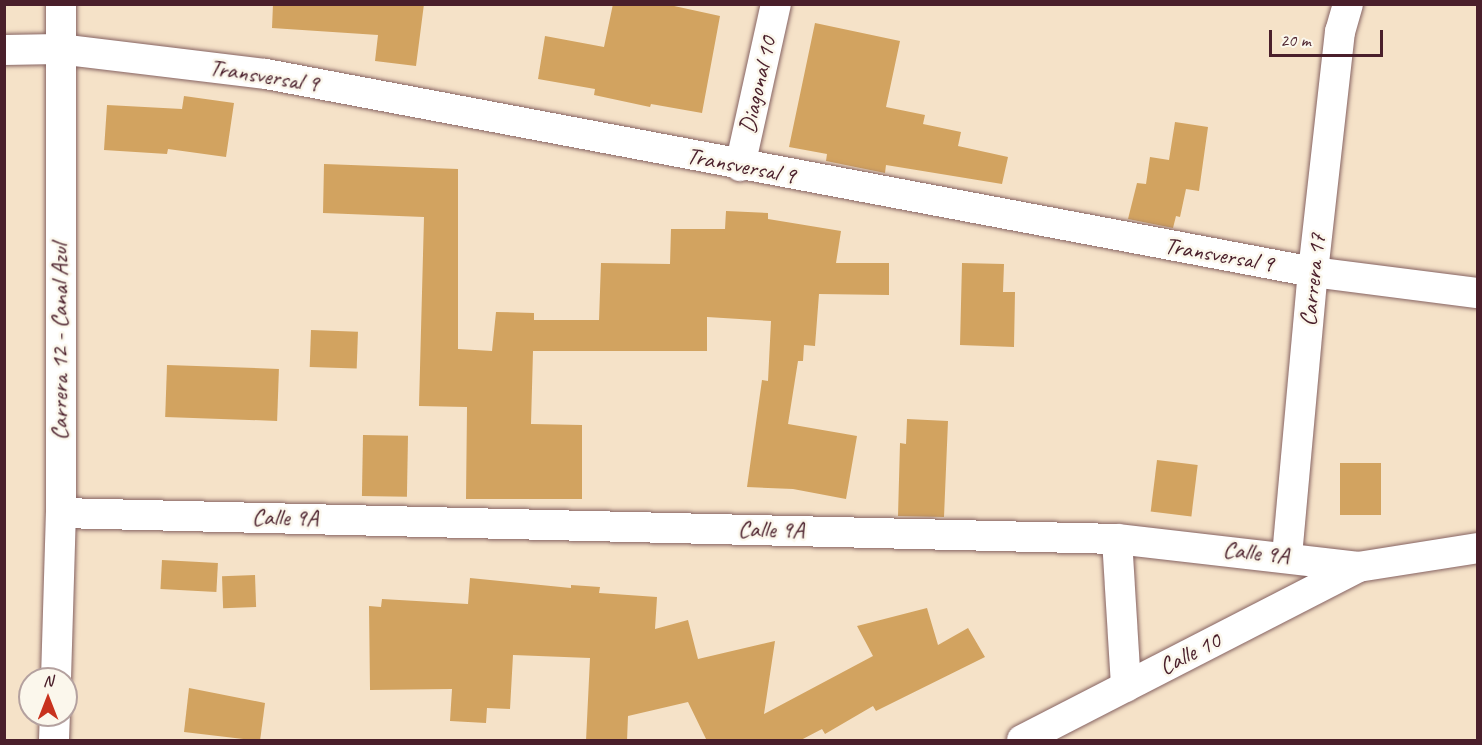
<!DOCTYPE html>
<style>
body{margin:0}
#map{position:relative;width:1482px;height:745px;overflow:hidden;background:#f5e2c8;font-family:Caveat,sans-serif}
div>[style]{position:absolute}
.building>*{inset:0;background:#d2a360;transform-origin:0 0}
.roads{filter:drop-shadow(0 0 2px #866362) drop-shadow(0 0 2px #866362)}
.street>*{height:30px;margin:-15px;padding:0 15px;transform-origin:15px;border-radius:15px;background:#fff}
span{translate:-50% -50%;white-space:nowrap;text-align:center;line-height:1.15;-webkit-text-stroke:5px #fbf7ec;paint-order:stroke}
.street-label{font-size:24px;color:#4a1f2b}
.frame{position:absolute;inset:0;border:6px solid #4a1f2b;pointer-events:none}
.north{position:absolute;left:18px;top:667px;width:60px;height:60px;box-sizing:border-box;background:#fbf7ec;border:2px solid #b4a19f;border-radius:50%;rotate:0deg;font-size:16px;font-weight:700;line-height:24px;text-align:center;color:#4a1f2b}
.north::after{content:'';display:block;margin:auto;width:21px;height:27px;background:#c8321e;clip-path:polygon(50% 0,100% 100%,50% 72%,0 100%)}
.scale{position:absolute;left:1269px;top:30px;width:114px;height:27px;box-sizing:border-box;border:3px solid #4a1f2b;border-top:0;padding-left:8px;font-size:18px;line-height:21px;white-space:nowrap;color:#4a1f2b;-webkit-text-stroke:4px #fbf7ec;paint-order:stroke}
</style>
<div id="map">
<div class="building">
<div style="clip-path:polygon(273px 4px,424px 4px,416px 66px,375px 61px,378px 35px,272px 28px)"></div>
<div style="clip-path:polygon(613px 4px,665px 4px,720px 16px,702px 113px,651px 104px,650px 107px,594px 95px,595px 89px,538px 79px,545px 36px,604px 47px)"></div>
<div style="clip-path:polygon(815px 23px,900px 41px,886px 107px,925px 115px,923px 124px,961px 132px,958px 146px,1008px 157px,1002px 184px,886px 165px,885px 173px,826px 161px,827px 154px,789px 147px)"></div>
<div style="clip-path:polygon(184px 96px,234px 103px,226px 157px,168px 149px,167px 154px,104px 150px,107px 105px,182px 109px)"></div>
<div style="clip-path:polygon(1175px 122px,1208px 127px,1199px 191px,1186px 189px,1180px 217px,1176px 216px,1173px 228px,1128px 219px,1137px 183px,1146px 184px,1150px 157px,1169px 160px)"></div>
<div style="clip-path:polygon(324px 164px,458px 169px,458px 349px,492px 351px,496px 312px,534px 313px,534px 320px,599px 320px,601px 263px,670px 264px,671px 229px,725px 229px,726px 211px,768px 213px,768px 219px,841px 231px,836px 263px,889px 263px,889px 295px,819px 294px,815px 346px,804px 345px,803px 361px,798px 361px,788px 424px,857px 436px,846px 499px,793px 489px,747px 487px,762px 380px,768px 381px,771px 321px,707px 317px,707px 351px,533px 351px,531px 424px,582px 425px,582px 499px,466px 499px,467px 407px,419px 406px,424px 217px,323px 213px)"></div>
<div style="clip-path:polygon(962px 263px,1004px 264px,1003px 292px,1015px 292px,1014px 347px,960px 345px)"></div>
<div style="left:311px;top:330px;width:47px;height:37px;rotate:2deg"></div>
<div style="left:167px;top:365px;width:112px;height:52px;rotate:2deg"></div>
<div style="clip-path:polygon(907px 419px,948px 421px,944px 517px,898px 516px,900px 443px,906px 444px)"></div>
<div style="left:363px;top:435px;width:45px;height:61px;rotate:1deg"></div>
<div style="left:1157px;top:460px;width:41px;height:52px;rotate:7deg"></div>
<div style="left:1340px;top:463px;width:41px;height:52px"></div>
<div style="left:162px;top:560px;width:56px;height:29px;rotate:3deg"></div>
<div style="left:255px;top:575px;width:32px;height:33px;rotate:88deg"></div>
<div style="clip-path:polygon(470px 578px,571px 588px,571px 585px,600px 587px,599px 593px,657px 597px,655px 629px,688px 620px,698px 659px,775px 641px,764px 714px,873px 656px,857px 626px,927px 608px,938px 645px,968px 628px,985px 657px,876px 711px,873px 706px,825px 734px,822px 729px,799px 741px,707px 741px,688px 702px,628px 716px,627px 741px,586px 741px,590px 658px,513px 655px,510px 709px,487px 708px,486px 723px,450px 721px,452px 689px,370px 690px,369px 606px,381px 607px,382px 599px,468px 604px)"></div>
<div style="clip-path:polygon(189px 688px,265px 703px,260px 741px,184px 732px)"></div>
</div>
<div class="roads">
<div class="street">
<div style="left:4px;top:50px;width:55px;rotate:-1deg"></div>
<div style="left:59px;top:49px;width:209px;rotate:6.9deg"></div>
<div style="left:266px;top:74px;width:1066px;rotate:10.71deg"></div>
<div style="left:1313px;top:272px;width:166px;rotate:7.3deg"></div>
<div style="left:740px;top:166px;width:166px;rotate:-77.5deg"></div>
<div style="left:61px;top:513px;width:1056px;rotate:1.41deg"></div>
<div style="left:1117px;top:539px;width:243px;rotate:6.6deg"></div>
<div style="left:1358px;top:567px;width:121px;rotate:-9deg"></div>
<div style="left:1117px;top:539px;width:148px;rotate:86.5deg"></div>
<div style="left:1287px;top:556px;width:285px;rotate:-84.8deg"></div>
<div style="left:1313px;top:272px;width:242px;rotate:-83.6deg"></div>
<div style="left:1340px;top:32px;width:29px;rotate:-74deg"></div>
<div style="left:56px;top:679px;width:166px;rotate:-88.3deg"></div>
<div style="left:61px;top:513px;width:509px;rotate:-90deg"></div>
<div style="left:54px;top:740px;width:25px;rotate:-88deg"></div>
<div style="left:1022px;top:740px;width:378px;rotate:-27.2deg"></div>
</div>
</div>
<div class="street-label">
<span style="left:264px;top:76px;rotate:9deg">Transversal 9</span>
<span style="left:758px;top:85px;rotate:-77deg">Diagonal 10</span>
<span style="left:741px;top:166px;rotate:11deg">Transversal 9</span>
<span style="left:1219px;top:255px;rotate:10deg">Transversal 9</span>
<span style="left:1313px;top:280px;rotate:-84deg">Carrera 17</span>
<span style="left:60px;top:342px;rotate:-90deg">Carrera 12 - Canal Azul</span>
<span style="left:285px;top:518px;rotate:1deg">Calle 9A</span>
<span style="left:771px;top:530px;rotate:1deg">Calle 9A</span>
<span style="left:1256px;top:553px;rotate:6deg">Calle 9A</span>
<span style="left:1190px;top:654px;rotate:-27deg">Calle 10</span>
</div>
<div class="frame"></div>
<div class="north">N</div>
<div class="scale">20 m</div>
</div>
